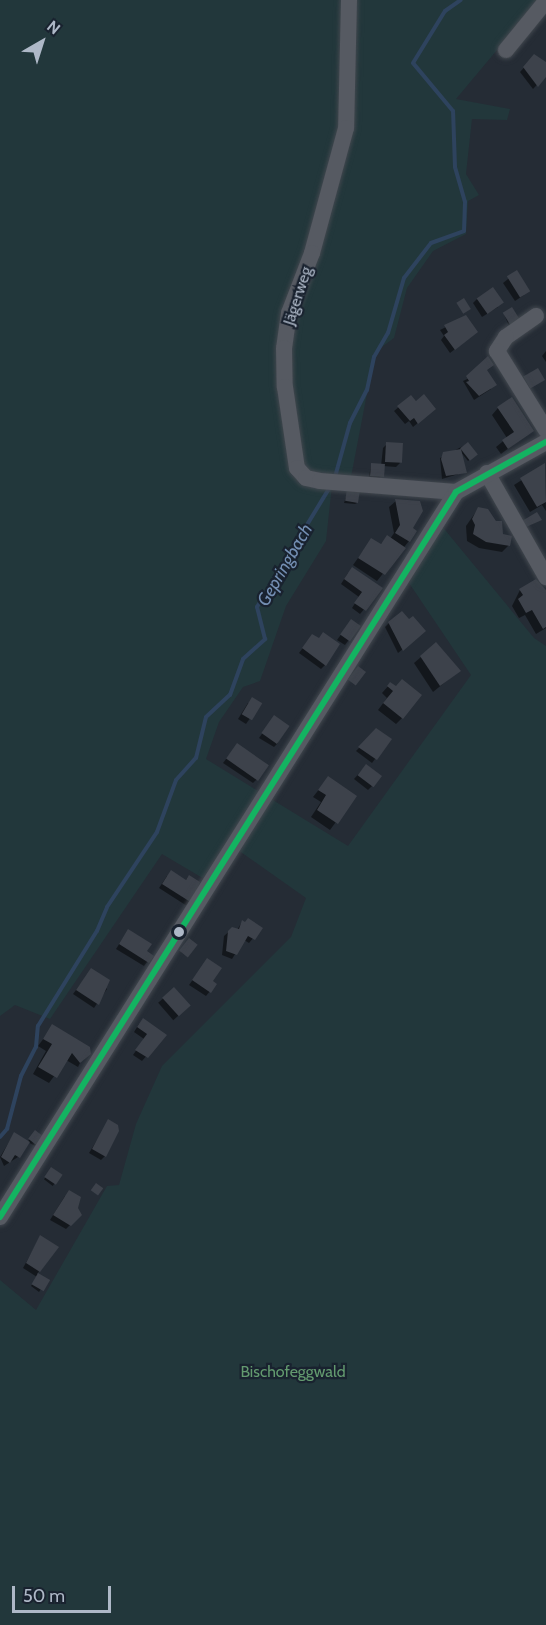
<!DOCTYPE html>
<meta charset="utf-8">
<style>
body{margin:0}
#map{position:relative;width:546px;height:1625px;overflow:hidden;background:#252c35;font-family:Cabin,sans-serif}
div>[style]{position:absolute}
.green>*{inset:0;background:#22373b}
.shadow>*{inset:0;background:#0007;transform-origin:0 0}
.stream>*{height:4px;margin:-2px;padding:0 2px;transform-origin:2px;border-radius:2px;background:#2e435e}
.building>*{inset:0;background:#3d424b;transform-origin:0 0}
.roads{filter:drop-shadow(0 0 2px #41474e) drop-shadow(0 0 2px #41474e)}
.minor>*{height:16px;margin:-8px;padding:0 8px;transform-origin:8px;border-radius:8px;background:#565a62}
.bus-1>*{height:6px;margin:-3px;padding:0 3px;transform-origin:3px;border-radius:3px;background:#13b361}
.dots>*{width:16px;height:16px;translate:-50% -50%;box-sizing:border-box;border:3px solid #19222f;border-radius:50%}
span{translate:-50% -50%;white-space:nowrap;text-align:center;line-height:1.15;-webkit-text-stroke:4.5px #19222f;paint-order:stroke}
.street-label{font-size:16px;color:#aeb8c7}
.park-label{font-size:16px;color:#639a6f}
.water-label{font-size:18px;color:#738eb2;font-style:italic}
.north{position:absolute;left:12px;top:12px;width:60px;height:60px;-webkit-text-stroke:4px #19222f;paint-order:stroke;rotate:39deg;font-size:16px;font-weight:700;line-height:24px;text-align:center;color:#aeb8c7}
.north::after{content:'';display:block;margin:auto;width:21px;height:27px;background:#aeb8c7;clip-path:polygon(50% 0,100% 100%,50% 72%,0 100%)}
.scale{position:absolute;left:12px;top:1586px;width:99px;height:27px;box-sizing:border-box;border:3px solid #aeb8c7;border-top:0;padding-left:8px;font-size:18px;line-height:21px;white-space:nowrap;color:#aeb8c7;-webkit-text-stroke:4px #19222f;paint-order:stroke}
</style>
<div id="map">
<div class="green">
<div style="clip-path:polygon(0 0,539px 0,456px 99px,510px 109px,507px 120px,472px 119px,466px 174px,479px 195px,468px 201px,466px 234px,433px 251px,407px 288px,394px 338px,375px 352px,351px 477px,333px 476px,326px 541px,286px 606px,260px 681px,243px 687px,219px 722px,206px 759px,348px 846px,471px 675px,409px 583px,441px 525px,534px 638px,546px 646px,546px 1625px,0 1625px,0 1280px,36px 1310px,107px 1186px,119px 1185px,136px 1124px,162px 1066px,291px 937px,306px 898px,228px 843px,206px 880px,162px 854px,50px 1019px,15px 1005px,0 1016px)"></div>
</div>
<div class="shadow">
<div style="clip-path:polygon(530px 61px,546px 67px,546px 75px,533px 89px,520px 72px)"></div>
<div style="clip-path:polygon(517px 272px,524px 295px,515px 301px,503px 283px)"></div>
<div style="clip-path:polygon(477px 299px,498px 307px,482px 317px,473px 303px)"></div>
<div style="clip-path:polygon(504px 314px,518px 320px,509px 326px)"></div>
<div style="clip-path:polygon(466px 317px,472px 336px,450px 353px,441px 340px,444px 336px,440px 330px)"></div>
<div style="clip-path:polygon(546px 351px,546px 362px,542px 356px)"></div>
<div style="clip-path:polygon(486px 370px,491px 389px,474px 400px,463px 381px)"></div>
<div style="clip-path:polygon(411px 397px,430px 413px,413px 427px,409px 421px,405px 424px,394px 411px)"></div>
<div style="clip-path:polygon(498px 408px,532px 431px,501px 454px,496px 447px,507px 438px,492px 415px)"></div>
<div style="clip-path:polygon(387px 444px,400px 463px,396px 467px,383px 466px,380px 478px,369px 477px,371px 465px,381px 466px,383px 448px)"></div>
<div style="clip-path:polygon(467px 444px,476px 455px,468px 461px,460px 451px,465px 472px,442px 479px,440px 458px)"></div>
<div style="clip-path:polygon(545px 465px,546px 511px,542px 505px,530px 512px,514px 485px)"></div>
<div style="clip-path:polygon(348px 491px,357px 503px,355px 504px,344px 503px)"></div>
<div style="clip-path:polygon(396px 501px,411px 529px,409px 541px,377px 581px,353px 565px,371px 540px,380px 545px,387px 537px,390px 539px,394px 533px,389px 507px)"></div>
<div style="clip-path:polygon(478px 509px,509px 545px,502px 552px,479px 548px,467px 541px,466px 526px)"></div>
<div style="clip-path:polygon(348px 573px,381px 589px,360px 614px,352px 608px,359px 597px,341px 584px)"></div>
<div style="clip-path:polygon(520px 590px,546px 598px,546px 628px,536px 634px,525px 615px,519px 618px,512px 606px)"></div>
<div style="clip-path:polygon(389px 623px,420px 635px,398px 653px,385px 627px)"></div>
<div style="clip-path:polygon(348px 625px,359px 627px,345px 645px,337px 640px)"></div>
<div style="clip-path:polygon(312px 636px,325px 665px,321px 669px,299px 653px)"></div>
<div style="clip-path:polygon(421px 657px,459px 671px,433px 692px,414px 663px)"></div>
<div style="clip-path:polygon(390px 684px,395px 688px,402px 718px,396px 724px,378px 710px,387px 698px,382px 693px)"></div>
<div style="clip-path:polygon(248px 703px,260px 704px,246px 724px,238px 719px)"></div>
<div style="clip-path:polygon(274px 717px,278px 743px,274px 747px,259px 738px)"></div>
<div style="clip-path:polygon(377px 730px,390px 739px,372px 763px,356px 751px)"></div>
<div style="clip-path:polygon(237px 745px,257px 779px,253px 783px,223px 763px)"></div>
<div style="clip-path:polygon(362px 770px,372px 786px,368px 790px,354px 779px)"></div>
<div style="clip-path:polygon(328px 778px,355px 796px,330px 830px,311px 817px,321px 802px,313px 797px)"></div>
<div style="clip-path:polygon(167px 876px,185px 881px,189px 876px,199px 882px,187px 906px,159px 888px)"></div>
<div style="clip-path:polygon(242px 922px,261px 929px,249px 943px,244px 940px,232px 959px,222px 955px,224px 936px,233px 928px,237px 930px)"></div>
<div style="clip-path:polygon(125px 935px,152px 956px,144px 966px,116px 949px)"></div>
<div style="clip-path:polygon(207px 960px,211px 981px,215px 985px,206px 996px,189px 985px)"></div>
<div style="clip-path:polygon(91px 970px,107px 989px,94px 1008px,73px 994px)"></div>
<div style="left:174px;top:989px;width:23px;height:21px;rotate:49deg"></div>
<div style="clip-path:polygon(139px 1024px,165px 1035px,142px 1061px,133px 1055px,144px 1039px,134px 1032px)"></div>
<div style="clip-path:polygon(53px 1026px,88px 1047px,78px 1067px,66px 1060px,49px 1083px,33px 1074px,46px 1051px,38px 1046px)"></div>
<div style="clip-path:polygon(109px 1121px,105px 1156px,101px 1160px,89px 1153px)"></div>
<div style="clip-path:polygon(14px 1134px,27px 1143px,33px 1134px,42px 1137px,35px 1146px,28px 1142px,18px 1157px,4px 1166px,0 1157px)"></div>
<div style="left:52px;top:1169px;width:11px;height:13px;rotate:38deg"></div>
<div style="clip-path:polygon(65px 1196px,80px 1215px,66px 1229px,50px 1220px)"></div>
<div style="clip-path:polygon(40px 1237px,56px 1248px,37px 1274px,47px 1280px,39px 1292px,31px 1286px,37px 1277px,23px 1268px)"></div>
</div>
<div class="stream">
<div style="left:335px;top:477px;width:56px;rotate:-74.5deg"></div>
<div style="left:350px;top:423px;width:37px;rotate:-63deg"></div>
<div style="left:367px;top:390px;width:34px;rotate:-78deg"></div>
<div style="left:374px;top:357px;width:28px;rotate:-60deg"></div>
<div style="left:388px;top:333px;width:57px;rotate:-73.8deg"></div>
<div style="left:404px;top:278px;width:44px;rotate:-52.4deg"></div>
<div style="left:431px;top:243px;width:35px;rotate:-20deg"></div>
<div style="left:464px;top:231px;width:29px;rotate:-88deg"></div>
<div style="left:465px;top:202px;width:36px;rotate:-106deg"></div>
<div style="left:455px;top:167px;width:56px;rotate:-92deg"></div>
<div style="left:453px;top:111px;width:62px;rotate:-129.8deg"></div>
<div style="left:413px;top:63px;width:61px;rotate:-58.4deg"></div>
<div style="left:445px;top:11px;width:19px;rotate:-35deg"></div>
<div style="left:0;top:1137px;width:11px;rotate:-49deg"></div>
<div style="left:7px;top:1129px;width:55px;rotate:-75.2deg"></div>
<div style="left:21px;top:1076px;width:33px;rotate:-63deg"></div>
<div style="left:36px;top:1047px;width:21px;rotate:-85deg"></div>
<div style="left:38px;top:1026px;width:112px;rotate:-58.2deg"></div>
<div style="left:97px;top:931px;width:26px;rotate:-67deg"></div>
<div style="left:107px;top:907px;width:90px;rotate:-56.3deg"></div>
<div style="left:157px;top:832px;width:55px;rotate:-69.9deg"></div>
<div style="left:176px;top:780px;width:30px;rotate:-48deg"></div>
<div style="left:196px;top:758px;width:42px;rotate:-76.3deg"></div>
<div style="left:206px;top:717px;width:33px;rotate:-43deg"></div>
<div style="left:230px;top:695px;width:38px;rotate:-70deg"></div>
<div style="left:243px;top:659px;width:30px;rotate:-42deg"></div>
<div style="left:265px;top:639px;width:33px;rotate:-104deg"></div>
<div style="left:257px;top:607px;width:140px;rotate:-58.7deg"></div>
</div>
<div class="building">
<div style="clip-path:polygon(534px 54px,546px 62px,546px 77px,538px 87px,523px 67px)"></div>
<div style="left:517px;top:270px;width:25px;height:12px;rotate:58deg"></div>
<div style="left:493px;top:287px;width:19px;height:20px;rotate:55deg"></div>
<div style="left:464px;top:298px;width:13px;height:9px;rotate:58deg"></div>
<div style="left:512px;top:307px;width:15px;height:11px;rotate:58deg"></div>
<div style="clip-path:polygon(466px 315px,478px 332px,455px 350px,444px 335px,448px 332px,444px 325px)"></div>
<div style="clip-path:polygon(488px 356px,494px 365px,487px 370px,497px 385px,479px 396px,466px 382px,469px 381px,466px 376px)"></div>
<div style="left:538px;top:368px;width:14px;height:17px;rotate:60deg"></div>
<div style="clip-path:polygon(424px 394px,436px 409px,418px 424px,414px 418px,410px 421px,397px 406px,411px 395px,416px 401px)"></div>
<div style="clip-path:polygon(512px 397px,534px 431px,508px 449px,502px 440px,514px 432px,497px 407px)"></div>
<div style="left:386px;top:442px;width:17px;height:20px;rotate:3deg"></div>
<div style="left:468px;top:442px;width:16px;height:10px;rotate:52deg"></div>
<div style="clip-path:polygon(461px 449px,467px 473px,446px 476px,441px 459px,443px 452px)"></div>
<div style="left:371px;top:463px;width:14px;height:13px;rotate:4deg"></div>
<div style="clip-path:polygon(545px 463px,546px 502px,537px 507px,520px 478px)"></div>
<div style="left:347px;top:489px;width:13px;height:12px;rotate:9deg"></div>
<div style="clip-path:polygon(395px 499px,420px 501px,423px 511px,413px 528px,417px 531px,410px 542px,395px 533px,400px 525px)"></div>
<div style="clip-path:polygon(478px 507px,488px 509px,496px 521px,502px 521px,503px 534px,512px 536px,510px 546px,486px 542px,473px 534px,475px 525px,472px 519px)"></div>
<div style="clip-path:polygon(537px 512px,542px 520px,526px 527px,522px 521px)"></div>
<div style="clip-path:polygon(387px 535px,406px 548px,385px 575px,358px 558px,371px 538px,381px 544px)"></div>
<div style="clip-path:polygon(352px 567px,383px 588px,366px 611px,354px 603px,362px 592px,344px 579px)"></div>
<div style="clip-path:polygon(536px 579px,546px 590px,546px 627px,543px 629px,532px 610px,526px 613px,518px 599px,523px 595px,519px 589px)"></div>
<div style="clip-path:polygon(402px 611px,409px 619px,413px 616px,426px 631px,403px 651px,388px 622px)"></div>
<div style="left:351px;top:619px;width:12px;height:19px;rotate:35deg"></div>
<div style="clip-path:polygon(323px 632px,340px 644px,326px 666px,302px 648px,312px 634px,319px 638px)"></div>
<div style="clip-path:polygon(436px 642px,461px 671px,440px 686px,420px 656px)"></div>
<div style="left:358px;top:666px;width:10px;height:17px;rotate:37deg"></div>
<div style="clip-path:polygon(402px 679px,422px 695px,403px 719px,383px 703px,393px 691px,387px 686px,390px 682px,396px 686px)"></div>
<div style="left:252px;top:697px;width:12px;height:20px;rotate:31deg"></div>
<div style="left:274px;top:715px;width:19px;height:22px;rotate:35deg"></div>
<div style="clip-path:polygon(376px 728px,392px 739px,377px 760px,358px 747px)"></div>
<div style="left:237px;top:743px;width:39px;height:19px;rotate:35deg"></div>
<div style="left:366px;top:764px;width:20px;height:14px;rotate:37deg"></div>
<div style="clip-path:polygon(328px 776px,357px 796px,338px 824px,317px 810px,326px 795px,318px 790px)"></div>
<div style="clip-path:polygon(171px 870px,186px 880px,189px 875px,200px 882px,192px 903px,162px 884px)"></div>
<div style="clip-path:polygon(248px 918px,263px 928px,255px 940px,248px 936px,237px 955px,226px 951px,228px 931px,232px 927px,239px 929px,242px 920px,245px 922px)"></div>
<div style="clip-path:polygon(128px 929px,152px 944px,147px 951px,154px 956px,149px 963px,119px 944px)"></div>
<div style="left:189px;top:938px;width:11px;height:16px;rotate:38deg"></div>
<div style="clip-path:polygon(207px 958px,222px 968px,213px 981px,217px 984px,211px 993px,192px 980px)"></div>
<div style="clip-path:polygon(91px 968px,110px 980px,99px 1005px,76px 990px)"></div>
<div style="left:174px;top:987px;width:25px;height:16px;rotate:48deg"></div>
<div style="clip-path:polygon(143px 1018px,167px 1035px,148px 1058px,135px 1050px,147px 1034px,137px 1027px)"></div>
<div style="clip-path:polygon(52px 1024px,90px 1047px,91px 1054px,80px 1063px,72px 1053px,57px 1078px,38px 1067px,52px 1044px,43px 1039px)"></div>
<div style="clip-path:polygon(108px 1119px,118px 1125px,119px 1131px,106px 1157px,92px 1149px)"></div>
<div style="left:35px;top:1130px;width:11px;height:11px;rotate:38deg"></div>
<div style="clip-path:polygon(14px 1132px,30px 1142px,20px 1158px,15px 1155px,10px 1163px,1px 1157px)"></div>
<div style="left:51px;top:1167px;width:14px;height:12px;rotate:34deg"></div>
<div style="left:96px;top:1183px;width:9px;height:9px;rotate:36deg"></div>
<div style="clip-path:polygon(69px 1190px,81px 1197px,78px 1208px,82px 1215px,71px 1226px,53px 1215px)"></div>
<div style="clip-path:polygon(40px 1235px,59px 1247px,40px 1272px,26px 1263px)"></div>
<div style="left:38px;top:1273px;width:14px;height:13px;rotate:30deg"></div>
</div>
<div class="roads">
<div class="minor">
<div style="left:349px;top:0;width:128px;rotate:91.3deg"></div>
<div style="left:346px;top:128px;width:130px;rotate:105.2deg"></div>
<div style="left:312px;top:253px;width:64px;rotate:111deg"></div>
<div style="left:289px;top:313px;width:35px;rotate:98deg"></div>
<div style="left:284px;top:348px;width:39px;rotate:89deg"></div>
<div style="left:285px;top:387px;width:82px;rotate:81.6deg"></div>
<div style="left:297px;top:468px;width:13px;rotate:48deg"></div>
<div style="left:306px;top:478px;width:14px;rotate:12deg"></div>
<div style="left:320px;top:481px;width:136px;rotate:4.6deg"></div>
<div style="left:506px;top:50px;width:63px;rotate:-50.8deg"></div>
<div style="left:536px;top:316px;width:37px;rotate:145deg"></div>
<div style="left:506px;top:337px;width:17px;rotate:123deg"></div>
<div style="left:497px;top:351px;width:93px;rotate:58.2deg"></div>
<div style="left:487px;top:473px;width:120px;rotate:60.4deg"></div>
<div style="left:0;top:1217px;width:856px;rotate:-57.83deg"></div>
<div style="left:456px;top:492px;width:103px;rotate:-29.1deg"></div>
</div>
</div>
<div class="bus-1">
<div style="left:0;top:1217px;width:856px;rotate:-57.83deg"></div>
<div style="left:456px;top:492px;width:103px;rotate:-29.1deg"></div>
</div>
<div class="dots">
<div style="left:179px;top:932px;background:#aeb8c7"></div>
</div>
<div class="street-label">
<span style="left:298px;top:296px;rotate:-72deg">Jägerweg</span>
</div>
<div class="park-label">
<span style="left:293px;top:1372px">Bischofeggwald</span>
</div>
<div class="water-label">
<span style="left:285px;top:565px;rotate:-60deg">Gepringbach</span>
</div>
<div class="north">N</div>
<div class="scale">50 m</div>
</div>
